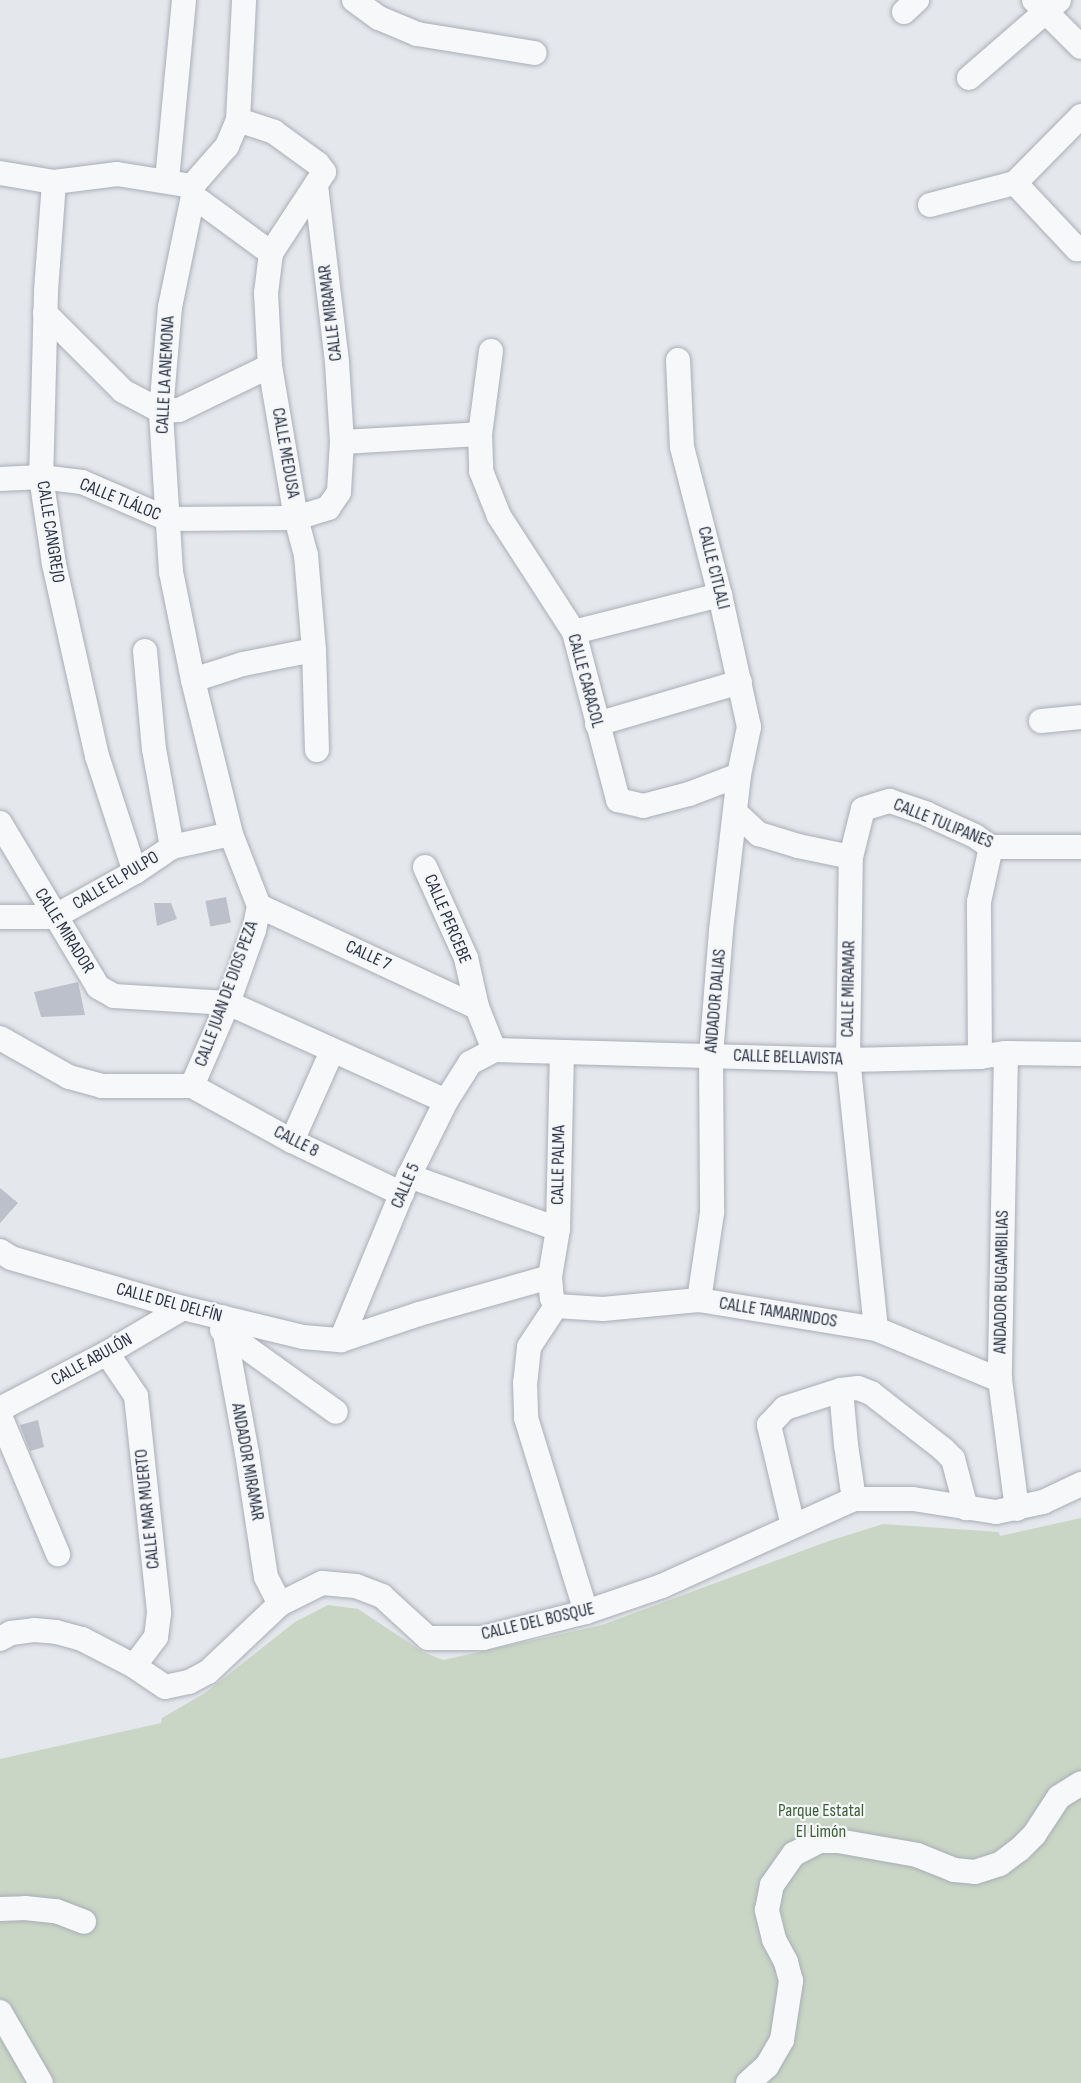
<!DOCTYPE html>
<meta charset="utf-8">
<style>
body{margin:0}
#map{position:relative;width:1081px;height:2083px;overflow:hidden;background:#e4e7ec;font-family:"Sofia Sans Condensed",sans-serif}
div>[style]{position:absolute}
.green>*{inset:0;background:#c9d6c5}
.building>*{inset:0;background:#bbc0ca;transform-origin:0 0}
.roads{filter:drop-shadow(0 0 2px #a9aeb7) drop-shadow(0 0 2px #a9aeb7)}
.minor>*{height:24px;margin:-12px;padding:0 12px;transform-origin:12px;border-radius:12px;background:#f7f8fa}
span{translate:-50% -50%;white-space:nowrap;text-align:center;line-height:1.15;-webkit-text-stroke:4.5px #f4f6f9;paint-order:stroke}
.street-label{font-size:18px;color:#2b3445}
.park-label{font-size:18px;color:#3f6138}
</style>
<div id="map">
<div class="green">
<div style="clip-path:polygon(1081px 1518px,1081px 2083px,0 2083px,0 1759px,161px 1723px,162px 1718px,205px 1693px,295px 1622px,328px 1605px,358px 1609px,423px 1652px,443px 1660px,602px 1625px,829px 1541px,883px 1524px,999px 1532px,1000px 1536px)"></div>
</div>
<div class="building">
<div style="left:226px;top:897px;width:26px;height:21px;rotate:79deg"></div>
<div style="clip-path:polygon(154px 903px,171px 903px,177px 919px,157px 926px)"></div>
<div style="clip-path:polygon(78px 982px,85px 1015px,41px 1017px,34px 992px)"></div>
<div style="clip-path:polygon(0 1188px,18px 1203px,0 1223px)"></div>
<div style="clip-path:polygon(38px 1420px,44px 1447px,30px 1451px,20px 1425px)"></div>
</div>
<div class="roads">
<div class="minor">
<div style="left:354px;top:0;width:31px;rotate:36deg"></div>
<div style="left:379px;top:18px;width:41px;rotate:22.8deg"></div>
<div style="left:417px;top:34px;width:119px;rotate:9.2deg"></div>
<div style="left:1034px;top:0;width:66px;rotate:45deg"></div>
<div style="left:904px;top:12px;width:18px;rotate:-43deg"></div>
<div style="left:969px;top:78px;width:119px;rotate:-40.9deg"></div>
<div style="left:238px;top:120px;width:38px;rotate:18deg"></div>
<div style="left:274px;top:132px;width:54px;rotate:36deg"></div>
<div style="left:318px;top:164px;width:10px;rotate:53deg"></div>
<div style="left:324px;top:172px;width:97px;rotate:123.2deg"></div>
<div style="left:271px;top:253px;width:40px;rotate:97.1deg"></div>
<div style="left:266px;top:293px;width:73px;rotate:86.9deg"></div>
<div style="left:270px;top:366px;width:154px;rotate:80.3deg"></div>
<div style="left:296px;top:518px;width:38px;rotate:75deg"></div>
<div style="left:306px;top:555px;width:95px;rotate:85.2deg"></div>
<div style="left:314px;top:650px;width:100px;rotate:88.3deg"></div>
<div style="left:0;top:173px;width:55px;rotate:9.5deg"></div>
<div style="left:54px;top:182px;width:64px;rotate:-7.2deg"></div>
<div style="left:117px;top:174px;width:76px;rotate:9.1deg"></div>
<div style="left:167px;top:180px;width:181px;rotate:-84.6deg"></div>
<div style="left:54px;top:182px;width:110px;rotate:94.2deg"></div>
<div style="left:46px;top:292px;width:185px;rotate:91.5deg"></div>
<div style="left:41px;top:477px;width:88px;rotate:81.5deg"></div>
<div style="left:54px;top:564px;width:197px;rotate:77.4deg"></div>
<div style="left:97px;top:756px;width:122px;rotate:71.9deg"></div>
<div style="left:1015px;top:183px;width:91px;rotate:46.8deg"></div>
<div style="left:1077px;top:249px;width:4px;rotate:-27deg"></div>
<div style="left:193px;top:196px;width:97px;rotate:36.2deg"></div>
<div style="left:930px;top:205px;width:88px;rotate:-14.5deg"></div>
<div style="left:1015px;top:183px;width:94px;rotate:-45.4deg"></div>
<div style="left:45px;top:313px;width:110px;rotate:45deg"></div>
<div style="left:123px;top:391px;width:43px;rotate:27.8deg"></div>
<div style="left:161px;top:411px;width:18px;rotate:-3deg"></div>
<div style="left:179px;top:410px;width:101px;rotate:-25.8deg"></div>
<div style="left:491px;top:351px;width:84px;rotate:97.5deg"></div>
<div style="left:480px;top:434px;width:37px;rotate:88deg"></div>
<div style="left:481px;top:471px;width:48px;rotate:68.2deg"></div>
<div style="left:499px;top:516px;width:138px;rotate:57.1deg"></div>
<div style="left:574px;top:632px;width:174px;rotate:75.3deg"></div>
<div style="left:618px;top:800px;width:26px;rotate:13deg"></div>
<div style="left:643px;top:806px;width:48px;rotate:-14.6deg"></div>
<div style="left:689px;top:794px;width:53px;rotate:-20.8deg"></div>
<div style="left:678px;top:360px;width:87px;rotate:87.4deg"></div>
<div style="left:682px;top:447px;width:153px;rotate:75.6deg"></div>
<div style="left:720px;top:595px;width:135px;rotate:77.6deg"></div>
<div style="left:749px;top:727px;width:49px;rotate:101.8deg"></div>
<div style="left:739px;top:775px;width:157px;rotate:96.6deg"></div>
<div style="left:721px;top:931px;width:124px;rotate:94.6deg"></div>
<div style="left:711px;top:1055px;width:158px;rotate:89.6deg"></div>
<div style="left:712px;top:1213px;width:88px;rotate:98.5deg"></div>
<div style="left:342px;top:442px;width:138px;rotate:-3.3deg"></div>
<div style="left:0;top:479px;width:41px;rotate:-2.8deg"></div>
<div style="left:41px;top:477px;width:41px;rotate:7deg"></div>
<div style="left:82px;top:482px;width:94px;rotate:23.3deg"></div>
<div style="left:168px;top:519px;width:128px;rotate:-0.4deg"></div>
<div style="left:296px;top:518px;width:34px;rotate:-17deg"></div>
<div style="left:328px;top:508px;width:19px;rotate:-55deg"></div>
<div style="left:339px;top:492px;width:50px;rotate:-86.6deg"></div>
<div style="left:342px;top:442px;width:80px;rotate:-93.6deg"></div>
<div style="left:337px;top:362px;width:178px;rotate:-96.8deg"></div>
<div style="left:574px;top:632px;width:151px;rotate:-14.2deg"></div>
<div style="left:145px;top:651px;width:98px;rotate:84.8deg"></div>
<div style="left:154px;top:749px;width:100px;rotate:79.6deg"></div>
<div style="left:193px;top:680px;width:52px;rotate:-17.7deg"></div>
<div style="left:243px;top:664px;width:72px;rotate:-11.2deg"></div>
<div style="left:1041px;top:721px;width:40px;rotate:-5.7deg"></div>
<div style="left:597px;top:724px;width:149px;rotate:-16.4deg"></div>
<div style="left:735px;top:812px;width:33px;rotate:43deg"></div>
<div style="left:759px;top:834px;width:41px;rotate:17.1deg"></div>
<div style="left:798px;top:846px;width:54px;rotate:11.7deg"></div>
<div style="left:0;top:823px;width:191px;rotate:59.1deg"></div>
<div style="left:98px;top:987px;width:18px;rotate:29deg"></div>
<div style="left:114px;top:996px;width:114px;rotate:3.5deg"></div>
<div style="left:228px;top:1003px;width:239px;rotate:24.2deg"></div>
<div style="left:425px;top:867px;width:100px;rotate:65.7deg"></div>
<div style="left:466px;top:958px;width:50px;rotate:77.3deg"></div>
<div style="left:477px;top:1007px;width:46px;rotate:68.4deg"></div>
<div style="left:259px;top:906px;width:240px;rotate:24.9deg"></div>
<div style="left:0;top:917px;width:54px"></div>
<div style="left:54px;top:917px;width:93px;rotate:-29.1deg"></div>
<div style="left:135px;top:872px;width:45px;rotate:-34deg"></div>
<div style="left:172px;top:847px;width:60px;rotate:-12.4deg"></div>
<div style="left:0;top:1038px;width:79px;rotate:29.5deg"></div>
<div style="left:69px;top:1077px;width:34px;rotate:15deg"></div>
<div style="left:102px;top:1086px;width:90px"></div>
<div style="left:192px;top:1086px;width:114px;rotate:28.8deg"></div>
<div style="left:292px;top:1141px;width:122px;rotate:25.7deg"></div>
<div style="left:562px;top:1052px;width:177px;rotate:91.3deg"></div>
<div style="left:558px;top:1229px;width:49px;rotate:99.5deg"></div>
<div style="left:550px;top:1277px;width:21px;rotate:85deg"></div>
<div style="left:552px;top:1298px;width:9px;rotate:63deg"></div>
<div style="left:556px;top:1306px;width:47px;rotate:3.7deg"></div>
<div style="left:603px;top:1309px;width:96px;rotate:-5.4deg"></div>
<div style="left:699px;top:1300px;width:179px;rotate:9.3deg"></div>
<div style="left:876px;top:1329px;width:134px;rotate:22.4deg"></div>
<div style="left:1006px;top:1053px;width:327px;rotate:91.1deg"></div>
<div style="left:1000px;top:1380px;width:130px;rotate:82.5deg"></div>
<div style="left:980px;top:1057px;width:155px;rotate:-90.4deg"></div>
<div style="left:979px;top:902px;width:56px;rotate:-77.7deg"></div>
<div style="left:192px;top:1086px;width:90px;rotate:-66.6deg"></div>
<div style="left:228px;top:1003px;width:77px;rotate:-70.4deg"></div>
<div style="left:254px;top:930px;width:25px;rotate:-78deg"></div>
<div style="left:259px;top:906px;width:77px;rotate:-111.3deg"></div>
<div style="left:231px;top:834px;width:159px;rotate:-103.9deg"></div>
<div style="left:193px;top:680px;width:110px;rotate:-101.5deg"></div>
<div style="left:171px;top:572px;width:161px;rotate:-93.6deg"></div>
<div style="left:161px;top:411px;width:104px;rotate:-85.1deg"></div>
<div style="left:170px;top:307px;width:113px;rotate:-78.3deg"></div>
<div style="left:193px;top:196px;width:10px;rotate:-96deg"></div>
<div style="left:192px;top:186px;width:53px;rotate:-48.8deg"></div>
<div style="left:227px;top:146px;width:28px;rotate:-67deg"></div>
<div style="left:238px;top:120px;width:120px;rotate:-87.1deg"></div>
<div style="left:292px;top:1141px;width:98px;rotate:-66deg"></div>
<div style="left:409px;top:1176px;width:158px;rotate:19.6deg"></div>
<div style="left:0;top:1251px;width:13px;rotate:32deg"></div>
<div style="left:11px;top:1258px;width:179px;rotate:16.2deg"></div>
<div style="left:183px;top:1308px;width:123px;rotate:13.6deg"></div>
<div style="left:303px;top:1337px;width:38px;rotate:5deg"></div>
<div style="left:341px;top:1340px;width:82px;rotate:-18.4deg"></div>
<div style="left:419px;top:1314px;width:136px;rotate:-15.8deg"></div>
<div style="left:556px;top:1306px;width:49px;rotate:123.4deg"></div>
<div style="left:529px;top:1347px;width:36px;rotate:96deg"></div>
<div style="left:525px;top:1383px;width:35px;rotate:88deg"></div>
<div style="left:526px;top:1418px;width:203px;rotate:72.8deg"></div>
<div style="left:222px;top:1317px;width:138px;rotate:79.6deg"></div>
<div style="left:247px;top:1453px;width:125px;rotate:81.3deg"></div>
<div style="left:266px;top:1577px;width:30px;rotate:63deg"></div>
<div style="left:876px;top:1329px;width:270px;rotate:-95.9deg"></div>
<div style="left:848px;top:1060px;width:203px;rotate:-89.2deg"></div>
<div style="left:851px;top:857px;width:49px;rotate:-76deg"></div>
<div style="left:863px;top:809px;width:28px;rotate:-17deg"></div>
<div style="left:890px;top:801px;width:39px;rotate:19deg"></div>
<div style="left:927px;top:814px;width:53px;rotate:24.6deg"></div>
<div style="left:975px;top:836px;width:19px;rotate:35deg"></div>
<div style="left:991px;top:847px;width:90px"></div>
<div style="left:222px;top:1330px;width:140px;rotate:35.7deg"></div>
<div style="left:341px;top:1340px;width:178px;rotate:-67.5deg"></div>
<div style="left:409px;top:1176px;width:84px;rotate:-63.7deg"></div>
<div style="left:446px;top:1101px;width:45px;rotate:-57.7deg"></div>
<div style="left:470px;top:1063px;width:27px;rotate:-28deg"></div>
<div style="left:494px;top:1050px;width:354px;rotate:1.6deg"></div>
<div style="left:848px;top:1060px;width:132px;rotate:-1.3deg"></div>
<div style="left:980px;top:1057px;width:26px;rotate:-9deg"></div>
<div style="left:1006px;top:1053px;width:75px;rotate:0.8deg"></div>
<div style="left:107px;top:1353px;width:52px;rotate:56deg"></div>
<div style="left:136px;top:1396px;width:218px;rotate:83.9deg"></div>
<div style="left:159px;top:1613px;width:24px;rotate:97deg"></div>
<div style="left:156px;top:1637px;width:36px;rotate:127deg"></div>
<div style="left:841px;top:1390px;width:55px;rotate:84.8deg"></div>
<div style="left:846px;top:1445px;width:55px;rotate:81.6deg"></div>
<div style="left:0;top:1409px;width:121px;rotate:-27.6deg"></div>
<div style="left:107px;top:1353px;width:88px;rotate:-30.6deg"></div>
<div style="left:0;top:1416px;width:150px;rotate:67.2deg"></div>
<div style="left:793px;top:1526px;width:104px;rotate:-103.4deg"></div>
<div style="left:769px;top:1425px;width:23px;rotate:-47deg"></div>
<div style="left:785px;top:1408px;width:59px;rotate:-17.8deg"></div>
<div style="left:841px;top:1390px;width:17px;rotate:-7deg"></div>
<div style="left:858px;top:1388px;width:14px;rotate:21deg"></div>
<div style="left:871px;top:1393px;width:91px;rotate:37.9deg"></div>
<div style="left:943px;top:1449px;width:14px;rotate:45deg"></div>
<div style="left:953px;top:1459px;width:51px;rotate:75.1deg"></div>
<div style="left:0;top:1639px;width:13px;rotate:-29deg"></div>
<div style="left:11px;top:1633px;width:23px;rotate:-7deg"></div>
<div style="left:34px;top:1630px;width:22px;rotate:5deg"></div>
<div style="left:56px;top:1632px;width:27px;rotate:15deg"></div>
<div style="left:82px;top:1639px;width:59px;rotate:27.4deg"></div>
<div style="left:134px;top:1666px;width:37px;rotate:34deg"></div>
<div style="left:165px;top:1687px;width:25px;rotate:-12deg"></div>
<div style="left:189px;top:1682px;width:21px;rotate:-28deg"></div>
<div style="left:208px;top:1672px;width:99px;rotate:-43.4deg"></div>
<div style="left:280px;top:1604px;width:47px;rotate:-26.6deg"></div>
<div style="left:322px;top:1583px;width:34px;rotate:5deg"></div>
<div style="left:356px;top:1586px;width:28px;rotate:21deg"></div>
<div style="left:382px;top:1596px;width:62px;rotate:42.4deg"></div>
<div style="left:428px;top:1638px;width:55px"></div>
<div style="left:483px;top:1638px;width:106px;rotate:-14.2deg"></div>
<div style="left:586px;top:1612px;width:80px;rotate:-18.9deg"></div>
<div style="left:662px;top:1586px;width:211px;rotate:-24.4deg"></div>
<div style="left:854px;top:1499px;width:59px"></div>
<div style="left:913px;top:1499px;width:84px;rotate:8.9deg"></div>
<div style="left:996px;top:1512px;width:48px;rotate:-12deg"></div>
<div style="left:1043px;top:1502px;width:42px;rotate:-25.3deg"></div>
<div style="left:0;top:1909px;width:25px;rotate:-2deg"></div>
<div style="left:25px;top:1908px;width:31px;rotate:6deg"></div>
<div style="left:56px;top:1911px;width:30px;rotate:21deg"></div>
<div style="left:0;top:2012px;width:82px;rotate:60deg"></div>
<div style="left:748px;top:2083px;width:25px;rotate:-42deg"></div>
<div style="left:767px;top:2066px;width:30px;rotate:-60deg"></div>
<div style="left:782px;top:2040px;width:60px;rotate:-81.3deg"></div>
<div style="left:791px;top:1981px;width:20px;rotate:-105deg"></div>
<div style="left:786px;top:1962px;width:26px;rotate:-118deg"></div>
<div style="left:774px;top:1939px;width:30px;rotate:-104deg"></div>
<div style="left:767px;top:1910px;width:25px;rotate:-79deg"></div>
<div style="left:772px;top:1885px;width:38px;rotate:-55deg"></div>
<div style="left:794px;top:1854px;width:28px;rotate:-27deg"></div>
<div style="left:819px;top:1841px;width:19px"></div>
<div style="left:838px;top:1841px;width:80px;rotate:10deg"></div>
<div style="left:917px;top:1855px;width:40px;rotate:22deg"></div>
<div style="left:954px;top:1870px;width:21px;rotate:5deg"></div>
<div style="left:975px;top:1872px;width:26px;rotate:-18deg"></div>
<div style="left:1000px;top:1864px;width:25px;rotate:-37deg"></div>
<div style="left:1020px;top:1849px;width:20px;rotate:-45deg"></div>
<div style="left:1034px;top:1835px;width:45px;rotate:-56.7deg"></div>
<div style="left:1059px;top:1797px;width:26px;rotate:-32deg"></div>
</div>
</div>
<div class="street-label">
<span style="left:331px;top:313px;rotate:-97deg">CALLE MIRAMAR</span>
<span style="left:166px;top:375px;rotate:-87deg">CALLE LA ANEMONA</span>
<span style="left:285px;top:453px;rotate:80deg">CALLE MEDUSA</span>
<span style="left:120px;top:500px;rotate:22deg">CALLE TLÁLOC</span>
<span style="left:50px;top:532px;rotate:81deg">CALLE CANGREJO</span>
<span style="left:713px;top:568px;rotate:76deg">CALLE CITLALI</span>
<span style="left:585px;top:681px;rotate:75deg">CALLE CARACOL</span>
<span style="left:943px;top:824px;rotate:22deg">CALLE TULIPANES</span>
<span style="left:116px;top:881px;rotate:-31deg">CALLE EL PULPO</span>
<span style="left:447px;top:919px;rotate:67deg">CALLE PERCEBE</span>
<span style="left:64px;top:931px;rotate:58deg">CALLE MIRADOR</span>
<span style="left:368px;top:956px;rotate:25deg">CALLE 7</span>
<span style="left:849px;top:989px;rotate:-89deg">CALLE MIRAMAR</span>
<span style="left:227px;top:994px;rotate:-70deg">CALLE JUAN DE DIOS PEZA</span>
<span style="left:716px;top:1001px;rotate:-85deg">ANDADOR DALIAS</span>
<span style="left:788px;top:1058px;rotate:2deg">CALLE BELLAVISTA</span>
<span style="left:296px;top:1142px;rotate:27deg">CALLE 8</span>
<span style="left:559px;top:1165px;rotate:-89deg">CALLE PALMA</span>
<span style="left:406px;top:1186px;rotate:-67deg">CALLE 5</span>
<span style="left:1002px;top:1282px;rotate:-89deg">ANDADOR BUGAMBILIAS</span>
<span style="left:169px;top:1303px;rotate:15deg">CALLE DEL DELFÍN</span>
<span style="left:778px;top:1313px;rotate:9deg">CALLE TAMARINDOS</span>
<span style="left:92px;top:1360px;rotate:-29deg">CALLE ABULÓN</span>
<span style="left:247px;top:1462px;rotate:80deg">ANDADOR MIRAMAR</span>
<span style="left:148px;top:1509px;rotate:-96deg">CALLE MAR MUERTO</span>
<span style="left:538px;top:1622px;rotate:-13deg">CALLE DEL BOSQUE</span>
</div>
<div class="park-label">
<span style="left:821px;top:1822px">Parque Estatal<br>El Limón</span>
</div>
</div>
